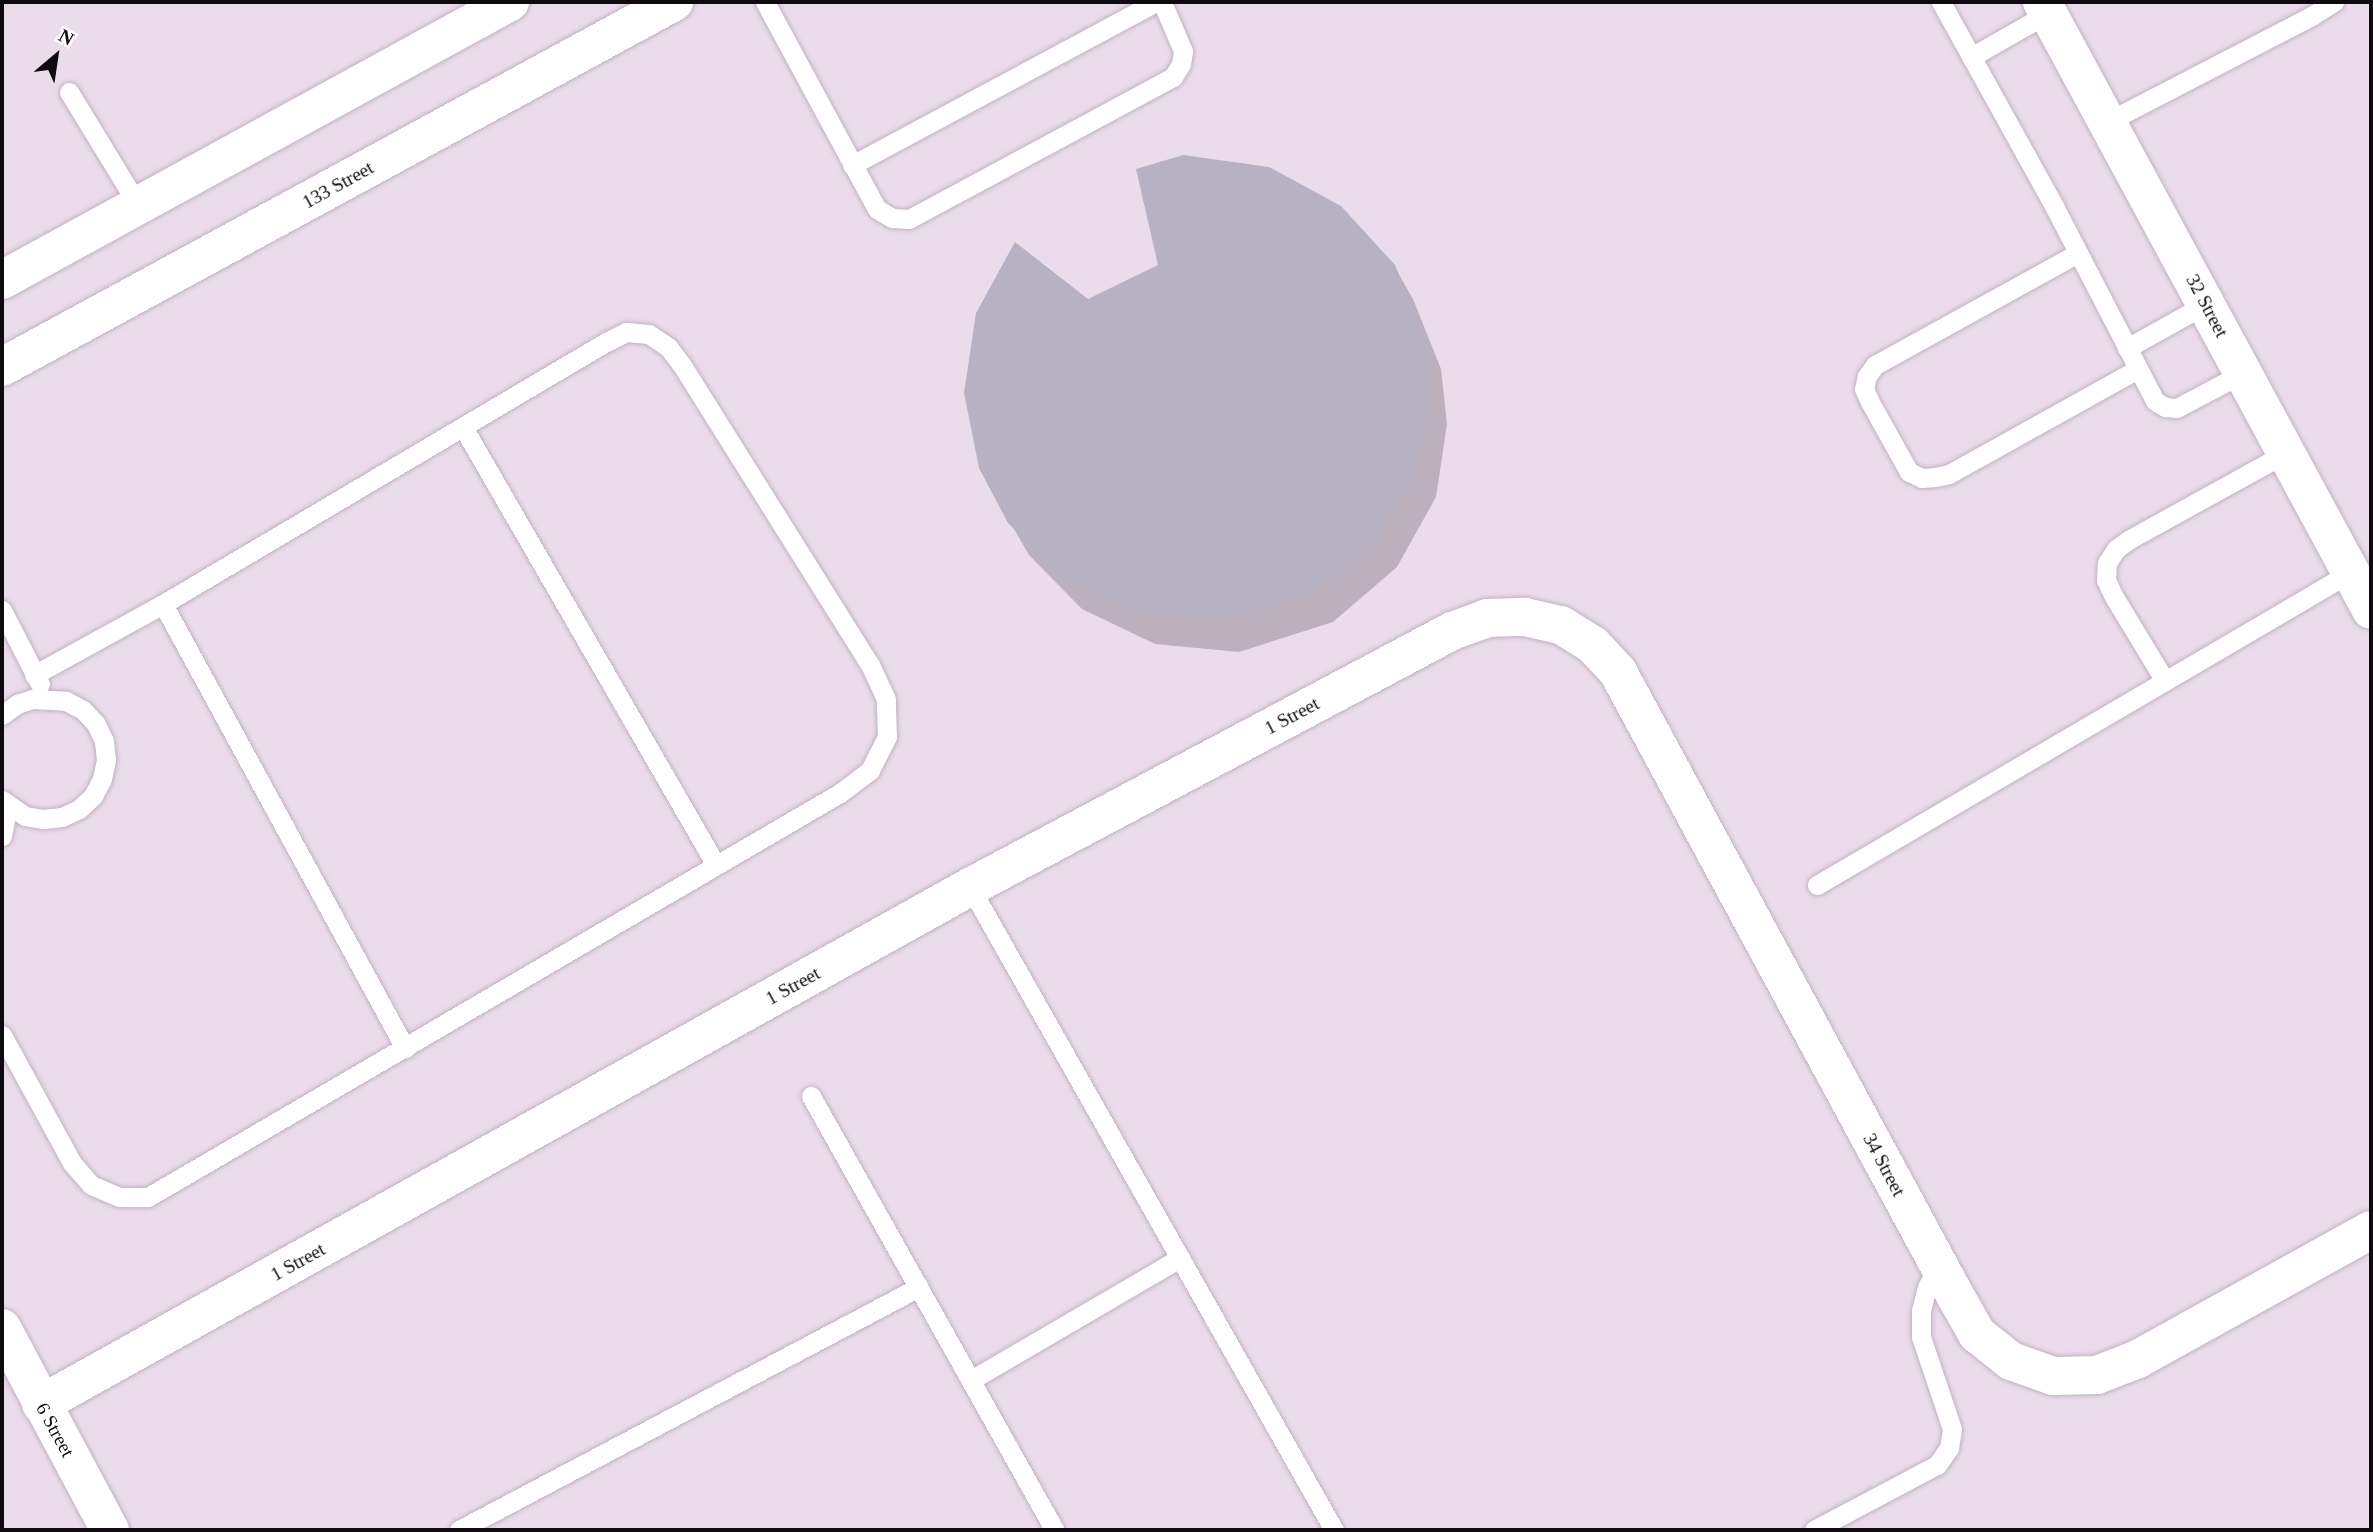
<!DOCTYPE html>
<style>
body{margin:0}
#map{position:relative;width:2373px;height:1532px;overflow:hidden;background:#ebdcec;font-family:"Times New Roman",serif}
div>[style]{position:absolute}
.shadow>*{inset:0;background:#0003}
.building>*{inset:0;background:#b6b2c4}
.roads{filter:drop-shadow(0 0 2px #c0b2c1) drop-shadow(0 0 2px #c0b2c1)}
.service>*{height:19px;margin:-9.5px;padding:0 9.5px;transform-origin:9.5px;border-radius:9.5px;background:#fff}
.minor>*{height:38px;margin:-19px;padding:0 19px;transform-origin:19px;border-radius:19px;background:#fff}
.tertiary>*{height:38px;margin:-19px;padding:0 19px;transform-origin:19px;border-radius:19px;background:#fff}
span{translate:-50% -50%;white-space:nowrap;text-align:center;line-height:1.15;-webkit-text-stroke:5px #fff;paint-order:stroke}
.street-label{font-size:19px;color:#0f0a0f}
.frame{position:absolute;inset:0;border:4px solid #0f0a0f;pointer-events:none}
.north{position:absolute;left:21px;top:21px;width:70px;height:70px;-webkit-text-stroke:5px #fff;paint-order:stroke;rotate:29deg;font-size:19px;font-weight:700;line-height:28px;text-align:center;color:#0f0a0f}
.north::after{content:'';display:block;margin:auto;width:24px;height:32px;background:#0f0a0f;clip-path:polygon(50% 0,100% 100%,50% 72%,0 100%)}
</style>
<div id="map">
<div class="shadow">
<div style="clip-path:polygon(1394px 266px,1413px 299px,1441px 369px,1447px 424px,1436px 497px,1397px 567px,1333px 622px,1239px 652px,1155px 644px,1082px 609px,1029px 555px,1010px 522px,1088px 301px)"></div>
</div>
<div class="building">
<div style="clip-path:polygon(1183px 155px,1269px 167px,1341px 206px,1395px 265px,1424px 335px,1430px 391px,1419px 465px,1380px 535px,1315px 591px,1220px 621px,1135px 613px,1062px 578px,1008px 523px,979px 468px,964px 393px,976px 313px,1015px 242px,1088px 299px,1158px 265px,1136px 169px)"></div>
</div>
<div class="roads">
<div class="service">
<div style="left:765px;top:2px;width:235px;rotate:61.6deg"></div>
<div style="left:877px;top:209px;width:17px;rotate:31deg"></div>
<div style="left:892px;top:218px;width:17px;rotate:3deg"></div>
<div style="left:909px;top:219px;width:300px;rotate:-28.3deg"></div>
<div style="left:1173px;top:77px;width:15px;rotate:-58deg"></div>
<div style="left:1181px;top:64px;width:13px;rotate:-81deg"></div>
<div style="left:1183px;top:51px;width:53px;rotate:-113.2deg"></div>
<div style="left:1941px;top:2px;width:235px;rotate:61deg"></div>
<div style="left:2055px;top:208px;width:217px;rotate:62.6deg"></div>
<div style="left:2155px;top:401px;width:12px;rotate:31deg"></div>
<div style="left:2165px;top:407px;width:12px;rotate:5deg"></div>
<div style="left:2177px;top:408px;width:75px;rotate:-27.9deg"></div>
<div style="left:1971px;top:57px;width:89px;rotate:-29.7deg"></div>
<div style="left:69px;top:92px;width:132px;rotate:58.6deg"></div>
<div style="left:2107px;top:122px;width:232px;rotate:-27.4deg"></div>
<div style="left:2313px;top:15px;width:25px;rotate:-32deg"></div>
<div style="left:852px;top:165px;width:345px;rotate:-28.2deg"></div>
<div style="left:2078px;top:253px;width:232px;rotate:151.1deg"></div>
<div style="left:1875px;top:365px;width:14px;rotate:126deg"></div>
<div style="left:1867px;top:376px;width:13px;rotate:103deg"></div>
<div style="left:1864px;top:389px;width:14px;rotate:65deg"></div>
<div style="left:1870px;top:402px;width:80px;rotate:60.9deg"></div>
<div style="left:1909px;top:472px;width:14px;rotate:25deg"></div>
<div style="left:1922px;top:478px;width:13px;rotate:-4deg"></div>
<div style="left:1935px;top:477px;width:14px;rotate:-12deg"></div>
<div style="left:1949px;top:474px;width:216px;rotate:-29.1deg"></div>
<div style="left:2127px;top:348px;width:90px;rotate:-29.1deg"></div>
<div style="left:463px;top:427px;width:506px;rotate:59.99deg"></div>
<div style="left:163px;top:604px;width:506px;rotate:61.41deg"></div>
<div style="left:2px;top:610px;width:83px;rotate:62.8deg"></div>
<div style="left:2165px;top:681px;width:100px;rotate:-121.2deg"></div>
<div style="left:2113px;top:595px;width:17px;rotate:-115deg"></div>
<div style="left:2106px;top:580px;width:17px;rotate:-87deg"></div>
<div style="left:2107px;top:563px;width:17px;rotate:-57deg"></div>
<div style="left:2116px;top:549px;width:17px;rotate:-36deg"></div>
<div style="left:2130px;top:539px;width:178px;rotate:-28.9deg"></div>
<div style="left:2px;top:715px;width:19px;rotate:-36deg"></div>
<div style="left:17px;top:704px;width:16px;rotate:-18deg"></div>
<div style="left:32px;top:699px;width:34px;rotate:3deg"></div>
<div style="left:66px;top:701px;width:19px;rotate:28deg"></div>
<div style="left:83px;top:710px;width:19px;rotate:47deg"></div>
<div style="left:96px;top:724px;width:19px;rotate:65deg"></div>
<div style="left:104px;top:741px;width:19px;rotate:84deg"></div>
<div style="left:106px;top:760px;width:19px;rotate:102deg"></div>
<div style="left:102px;top:779px;width:19px;rotate:118deg"></div>
<div style="left:93px;top:796px;width:19px;rotate:137deg"></div>
<div style="left:79px;top:809px;width:19px;rotate:155deg"></div>
<div style="left:62px;top:817px;width:19px;rotate:174deg"></div>
<div style="left:43px;top:819px;width:18px;rotate:-171deg"></div>
<div style="left:25px;top:816px;width:28px;rotate:-145deg"></div>
<div style="left:2px;top:836px;width:31px;rotate:-79deg"></div>
<div style="left:1817px;top:885px;width:619px;rotate:-30.38deg"></div>
<div style="left:970px;top:887px;width:739px;rotate:60.49deg"></div>
<div style="left:2px;top:1035px;width:146px;rotate:61.3deg"></div>
<div style="left:72px;top:1163px;width:29px;rotate:49deg"></div>
<div style="left:91px;top:1185px;width:30px;rotate:23deg"></div>
<div style="left:119px;top:1197px;width:29px"></div>
<div style="left:148px;top:1197px;width:801px;rotate:-30.28deg"></div>
<div style="left:840px;top:793px;width:38px;rotate:-37deg"></div>
<div style="left:870px;top:770px;width:38px;rotate:-63deg"></div>
<div style="left:887px;top:736px;width:37px;rotate:-92deg"></div>
<div style="left:886px;top:699px;width:38px;rotate:-115deg"></div>
<div style="left:870px;top:665px;width:355px;rotate:-122.1deg"></div>
<div style="left:681px;top:364px;width:21px;rotate:-127deg"></div>
<div style="left:668px;top:347px;width:23px;rotate:-146deg"></div>
<div style="left:649px;top:334px;width:23px;rotate:-175deg"></div>
<div style="left:626px;top:332px;width:22px;rotate:153deg"></div>
<div style="left:606px;top:342px;width:515px;rotate:149.4deg"></div>
<div style="left:163px;top:604px;width:147px;rotate:151.2deg"></div>
<div style="left:811px;top:1096px;width:498px;rotate:60.7deg"></div>
<div style="left:971px;top:1380px;width:242px;rotate:-30.3deg"></div>
<div style="left:459px;top:1530px;width:520px;rotate:-27.85deg"></div>
<div style="left:1814px;top:1530px;width:139px;rotate:-27.9deg"></div>
<div style="left:1937px;top:1465px;width:21px;rotate:-55deg"></div>
<div style="left:1949px;top:1448px;width:19px;rotate:-81deg"></div>
<div style="left:1952px;top:1429px;width:97px;rotate:-108.6deg"></div>
<div style="left:1921px;top:1337px;width:26px;rotate:-90deg"></div>
<div style="left:1921px;top:1311px;width:25px;rotate:-76deg"></div>
<div style="left:1927px;top:1287px;width:24px;rotate:-60deg"></div>
</div>
<div class="minor">
<div style="left:2042px;top:2px;width:691px;rotate:61.58deg"></div>
<div style="left:2px;top:1328px;width:229px;rotate:61.9deg"></div>
<div style="left:41px;top:1404px;width:1063px;rotate:-29.1deg"></div>
<div style="left:970px;top:887px;width:546px;rotate:-27.97deg"></div>
<div style="left:1452px;top:631px;width:37px;rotate:-20deg"></div>
<div style="left:1487px;top:618px;width:38px;rotate:-2deg"></div>
<div style="left:1525px;top:617px;width:37px;rotate:13deg"></div>
<div style="left:1561px;top:625px;width:38px;rotate:32deg"></div>
<div style="left:1593px;top:645px;width:37px;rotate:47deg"></div>
<div style="left:1618px;top:672px;width:711px;rotate:61.6deg"></div>
<div style="left:1956px;top:1297px;width:43px;rotate:60.4deg"></div>
<div style="left:1977px;top:1334px;width:43px;rotate:38.5deg"></div>
<div style="left:2011px;top:1361px;width:45px;rotate:19.7deg"></div>
<div style="left:2053px;top:1376px;width:44px;rotate:-1.3deg"></div>
<div style="left:2097px;top:1375px;width:44px;rotate:-21.3deg"></div>
<div style="left:2138px;top:1359px;width:266px;rotate:-29deg"></div>
</div>
<div class="tertiary">
<div style="left:2px;top:280px;width:579px;rotate:-28.69deg"></div>
<div style="left:2px;top:367px;width:765px;rotate:-28.51deg"></div>
</div>
</div>
<div class="street-label">
<span style="left:338px;top:185px;rotate:-29deg">133 Street</span>
<span style="left:2207px;top:306px;rotate:62deg">32 Street</span>
<span style="left:1292px;top:716px;rotate:-28deg">1 Street</span>
<span style="left:793px;top:986px;rotate:-29deg">1 Street</span>
<span style="left:1884px;top:1165px;rotate:62deg">34 Street</span>
<span style="left:298px;top:1262px;rotate:-29deg">1 Street</span>
<span style="left:55px;top:1430px;rotate:61deg">6 Street</span>
</div>
<div class="frame"></div>
<div class="north">N</div>
</div>
